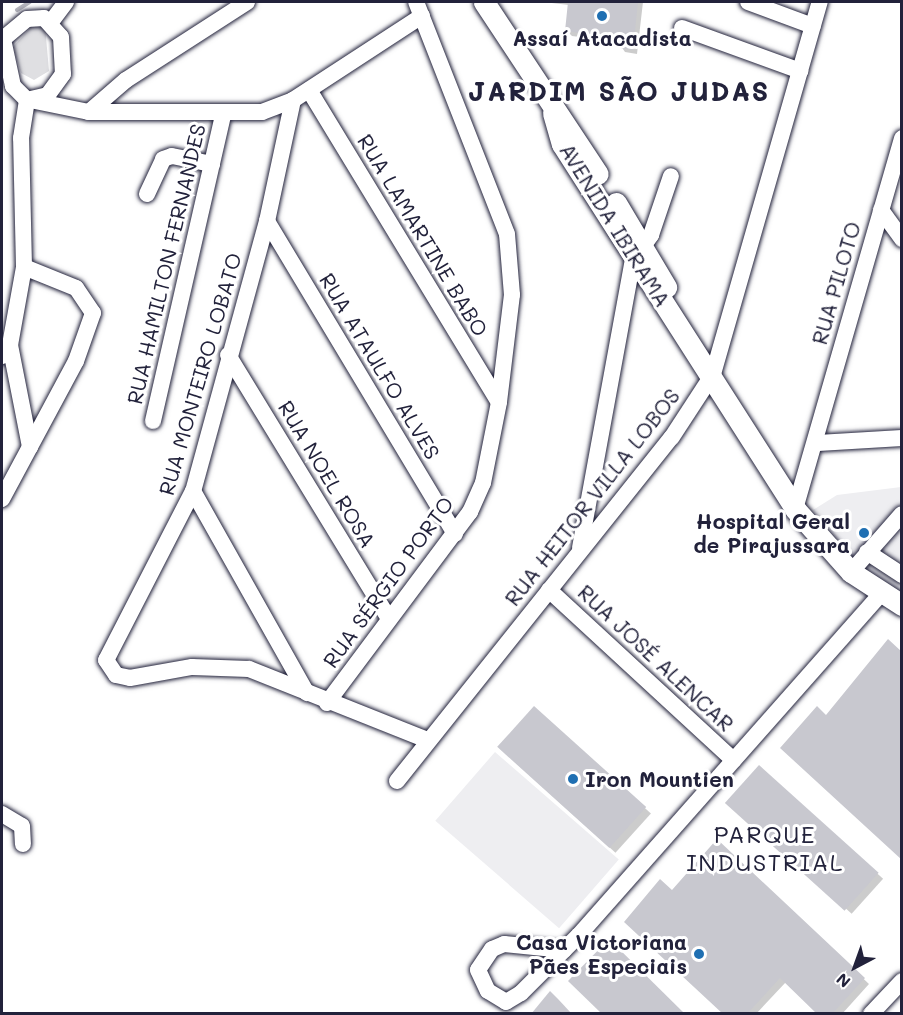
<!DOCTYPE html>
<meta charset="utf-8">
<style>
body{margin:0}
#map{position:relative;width:903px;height:1015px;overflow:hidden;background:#fff;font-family:Mali,sans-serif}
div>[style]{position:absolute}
.built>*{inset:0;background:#eeeef1;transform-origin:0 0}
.green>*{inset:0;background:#dfdfe2}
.shadow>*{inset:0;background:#0003;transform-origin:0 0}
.stream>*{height:4px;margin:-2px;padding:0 2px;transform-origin:2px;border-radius:2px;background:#b4b4bc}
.building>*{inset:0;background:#c8c8cf;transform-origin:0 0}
.roads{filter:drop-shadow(0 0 2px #22223b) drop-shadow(0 0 2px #22223b)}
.minor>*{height:16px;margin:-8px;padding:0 8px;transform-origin:8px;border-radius:8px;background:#fff}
.major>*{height:21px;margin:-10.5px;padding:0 10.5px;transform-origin:10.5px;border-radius:10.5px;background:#fff}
.dots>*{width:16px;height:16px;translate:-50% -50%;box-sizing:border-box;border:3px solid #fff;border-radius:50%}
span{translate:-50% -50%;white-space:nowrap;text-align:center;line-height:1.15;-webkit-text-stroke:6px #fff;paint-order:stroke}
.poi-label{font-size:21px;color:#22223b;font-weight:700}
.right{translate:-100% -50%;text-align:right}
.left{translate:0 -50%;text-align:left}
.street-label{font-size:21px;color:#22223b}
.quarter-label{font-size:24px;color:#22223b;letter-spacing:1.5px}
.district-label{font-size:27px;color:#22223b;font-weight:700;letter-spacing:1.5px}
.frame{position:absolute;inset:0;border:3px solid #22223b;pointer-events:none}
.north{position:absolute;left:825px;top:937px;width:60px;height:60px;-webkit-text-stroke:4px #fff;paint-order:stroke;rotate:221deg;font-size:16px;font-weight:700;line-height:24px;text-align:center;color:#22223b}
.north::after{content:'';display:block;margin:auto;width:21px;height:27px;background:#22223b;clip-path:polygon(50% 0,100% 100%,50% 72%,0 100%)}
</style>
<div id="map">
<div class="built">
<div style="clip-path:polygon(901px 487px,901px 597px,866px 572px,813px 510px,837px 495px)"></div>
<div style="left:495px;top:752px;width:164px;height:91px;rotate:41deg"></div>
</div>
<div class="green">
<div style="clip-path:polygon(33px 25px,45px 26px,49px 71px,34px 80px,21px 73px,13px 47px)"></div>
</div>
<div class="shadow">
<div style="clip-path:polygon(543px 2px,643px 2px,637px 54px,625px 52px,618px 42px,572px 36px,567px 31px,569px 5px)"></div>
<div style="left:535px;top:709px;width:156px;height:53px;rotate:42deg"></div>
<div style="left:759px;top:767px;width:167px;height:47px;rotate:42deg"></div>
<div style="clip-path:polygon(717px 841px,869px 984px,842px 1014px,819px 1014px,786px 982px,756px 1014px,724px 1014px,672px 892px)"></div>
</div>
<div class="stream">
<div style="left:17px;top:10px;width:15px;rotate:-32deg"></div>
</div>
<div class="building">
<div style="clip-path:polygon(568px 2px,638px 2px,633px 50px,618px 48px,615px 38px,565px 31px)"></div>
<div style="clip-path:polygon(888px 639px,902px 652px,902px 860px,780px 748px,817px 706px,826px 715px)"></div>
<div style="left:534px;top:706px;width:151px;height:55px;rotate:42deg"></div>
<div style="left:759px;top:765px;width:161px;height:51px;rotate:42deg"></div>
<div style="clip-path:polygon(717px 839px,865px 978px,832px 1014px,817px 1014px,780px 978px,747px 1014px,723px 1014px,624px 922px,660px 879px,672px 890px)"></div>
<div style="clip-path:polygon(609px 939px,685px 1014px,602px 1014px,568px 981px)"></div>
<div style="clip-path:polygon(550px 991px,558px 999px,572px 1014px,531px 1014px)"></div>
</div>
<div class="roads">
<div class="minor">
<div style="left:748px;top:2px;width:69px;rotate:20.3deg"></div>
<div style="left:44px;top:18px;width:25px;rotate:48deg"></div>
<div style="left:61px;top:37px;width:37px;rotate:87deg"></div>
<div style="left:63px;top:74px;width:26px;rotate:126deg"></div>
<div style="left:48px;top:95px;width:22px;rotate:167deg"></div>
<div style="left:27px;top:100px;width:20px;rotate:-135deg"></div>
<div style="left:13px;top:86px;width:48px;rotate:-102deg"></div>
<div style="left:3px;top:39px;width:31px;rotate:-40deg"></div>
<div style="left:27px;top:19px;width:17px;rotate:-3deg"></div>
<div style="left:51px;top:22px;width:25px;rotate:-53deg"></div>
<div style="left:682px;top:28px;width:126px;rotate:20deg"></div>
<div style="left:309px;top:90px;width:365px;rotate:58.7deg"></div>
<div style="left:293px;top:100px;width:124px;rotate:102.1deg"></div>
<div style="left:267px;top:221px;width:280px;rotate:105.3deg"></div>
<div style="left:193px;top:491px;width:190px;rotate:117.2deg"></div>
<div style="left:106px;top:660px;width:18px;rotate:56deg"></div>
<div style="left:116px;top:675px;width:14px;rotate:12deg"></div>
<div style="left:130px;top:678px;width:63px;rotate:-10.1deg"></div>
<div style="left:192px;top:667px;width:57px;rotate:2deg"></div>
<div style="left:249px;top:669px;width:192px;rotate:21.7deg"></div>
<div style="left:35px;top:101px;width:55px;rotate:11.5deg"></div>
<div style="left:89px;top:112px;width:173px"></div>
<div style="left:262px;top:112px;width:33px;rotate:-21deg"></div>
<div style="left:293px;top:100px;width:154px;rotate:-33.1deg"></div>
<div style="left:89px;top:112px;width:49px;rotate:-40.9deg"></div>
<div style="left:126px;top:80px;width:144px;rotate:-32.8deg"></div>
<div style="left:147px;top:194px;width:38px;rotate:-65deg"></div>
<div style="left:163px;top:159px;width:9px;rotate:-18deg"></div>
<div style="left:172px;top:156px;width:41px;rotate:11.3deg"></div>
<div style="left:881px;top:210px;width:36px;rotate:54deg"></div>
<div style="left:267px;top:221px;width:365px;rotate:59deg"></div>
<div style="left:10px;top:345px;width:104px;rotate:78.9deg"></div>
<div style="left:228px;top:355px;width:307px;rotate:58.6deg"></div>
<div style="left:2px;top:356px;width:14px;rotate:-54deg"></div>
<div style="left:10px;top:345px;width:79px;rotate:-79.8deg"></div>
<div style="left:24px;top:267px;width:129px;rotate:-91.3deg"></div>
<div style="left:21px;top:138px;width:38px;rotate:-81deg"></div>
<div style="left:153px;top:421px;width:313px;rotate:-77.1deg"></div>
<div style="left:818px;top:443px;width:84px;rotate:-3.4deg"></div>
<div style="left:193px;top:491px;width:232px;rotate:60.6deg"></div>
<div style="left:2px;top:499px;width:157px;rotate:-61.8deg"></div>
<div style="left:76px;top:361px;width:51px;rotate:-70.5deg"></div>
<div style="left:93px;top:313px;width:30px;rotate:-124deg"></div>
<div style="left:76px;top:288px;width:56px;rotate:-158deg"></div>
<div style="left:795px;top:509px;width:386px;rotate:-73.9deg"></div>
<div style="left:580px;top:548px;width:293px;rotate:-79.6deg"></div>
<div style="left:633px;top:260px;width:31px;rotate:-54deg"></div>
<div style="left:651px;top:235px;width:62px;rotate:-71.3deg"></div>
<div style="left:867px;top:552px;width:42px;rotate:33.3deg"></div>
<div style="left:851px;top:572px;width:77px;rotate:-48.7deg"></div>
<div style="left:549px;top:590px;width:251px;rotate:42.7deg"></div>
<div style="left:327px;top:703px;width:239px;rotate:-53.2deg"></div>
<div style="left:470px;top:512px;width:32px;rotate:-66deg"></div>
<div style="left:483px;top:483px;width:83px;rotate:-78.8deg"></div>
<div style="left:499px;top:402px;width:108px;rotate:-83.1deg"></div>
<div style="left:512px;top:295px;width:61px;rotate:-94.7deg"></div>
<div style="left:507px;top:234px;width:249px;rotate:-111.4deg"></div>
<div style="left:397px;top:781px;width:440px;rotate:-51.4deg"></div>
<div style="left:672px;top:437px;width:75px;rotate:-56.9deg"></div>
<div style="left:713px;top:374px;width:387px;rotate:-74deg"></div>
<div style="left:2px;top:814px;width:23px;rotate:31deg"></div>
<div style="left:22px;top:826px;width:18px;rotate:87deg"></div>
<div style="left:564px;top:950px;width:60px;rotate:-174.3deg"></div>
<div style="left:504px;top:944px;width:13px;rotate:157deg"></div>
<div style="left:492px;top:949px;width:25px;rotate:124deg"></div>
<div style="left:478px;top:970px;width:23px;rotate:65deg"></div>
<div style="left:488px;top:991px;width:21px;rotate:31deg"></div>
<div style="left:506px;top:1002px;width:17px;rotate:-31deg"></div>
<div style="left:521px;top:993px;width:82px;rotate:-45deg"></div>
<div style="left:579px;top:935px;width:454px;rotate:-48.5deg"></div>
<div style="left:871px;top:1014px;width:45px;rotate:-46.8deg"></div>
</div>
<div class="major">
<div style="left:484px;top:2px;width:206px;rotate:56.5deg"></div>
<div style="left:553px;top:113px;width:32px;rotate:74deg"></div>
<div style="left:562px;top:144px;width:433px;rotate:57.4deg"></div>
<div style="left:795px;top:509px;width:84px;rotate:48.4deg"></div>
<div style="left:851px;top:572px;width:61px;rotate:32.9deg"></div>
<div style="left:616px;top:203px;width:98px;rotate:59.2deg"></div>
</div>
</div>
<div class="dots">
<div style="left:602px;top:16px;background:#1f6fb2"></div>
<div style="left:864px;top:533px;background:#1f6fb2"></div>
<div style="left:573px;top:779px;background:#1f6fb2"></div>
<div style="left:699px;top:954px;background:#1f6fb2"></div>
</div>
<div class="poi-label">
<span style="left:602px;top:38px">Assaí Atacadista</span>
<span class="right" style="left:850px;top:533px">Hospital Geral<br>de Pirajussara</span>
<span class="left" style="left:585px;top:779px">Iron Mountien</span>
<span class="right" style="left:687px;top:954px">Casa Victoriana<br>Pães Especiais</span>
</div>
<div class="street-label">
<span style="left:615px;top:225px;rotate:58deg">AVENIDA IBIRAMA</span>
<span style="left:423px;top:235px;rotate:59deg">RUA LAMARTINE BABO</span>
<span style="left:166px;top:264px;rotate:-77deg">RUA HAMILTON FERNANDES</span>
<span style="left:836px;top:283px;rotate:-74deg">RUA PILOTO</span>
<span style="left:380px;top:366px;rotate:59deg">RUA ATAULFO ALVES</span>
<span style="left:200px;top:374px;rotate:-74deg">RUA MONTEIRO LOBATO</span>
<span style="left:327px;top:474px;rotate:59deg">RUA NOEL ROSA</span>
<span style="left:592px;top:497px;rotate:-52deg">RUA HEITOR VILLA LOBOS</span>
<span style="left:388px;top:582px;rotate:-54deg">RUA SÉRGIO PORTO</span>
<span style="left:656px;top:658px;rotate:43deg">RUA JOSÉ ALENCAR</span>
</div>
<div class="quarter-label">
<span style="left:765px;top:848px">PARQUE<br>INDUSTRIAL</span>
</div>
<div class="district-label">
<span style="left:619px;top:91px">JARDIM SÃO JUDAS</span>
</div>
<div class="frame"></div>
<div class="north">N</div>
</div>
